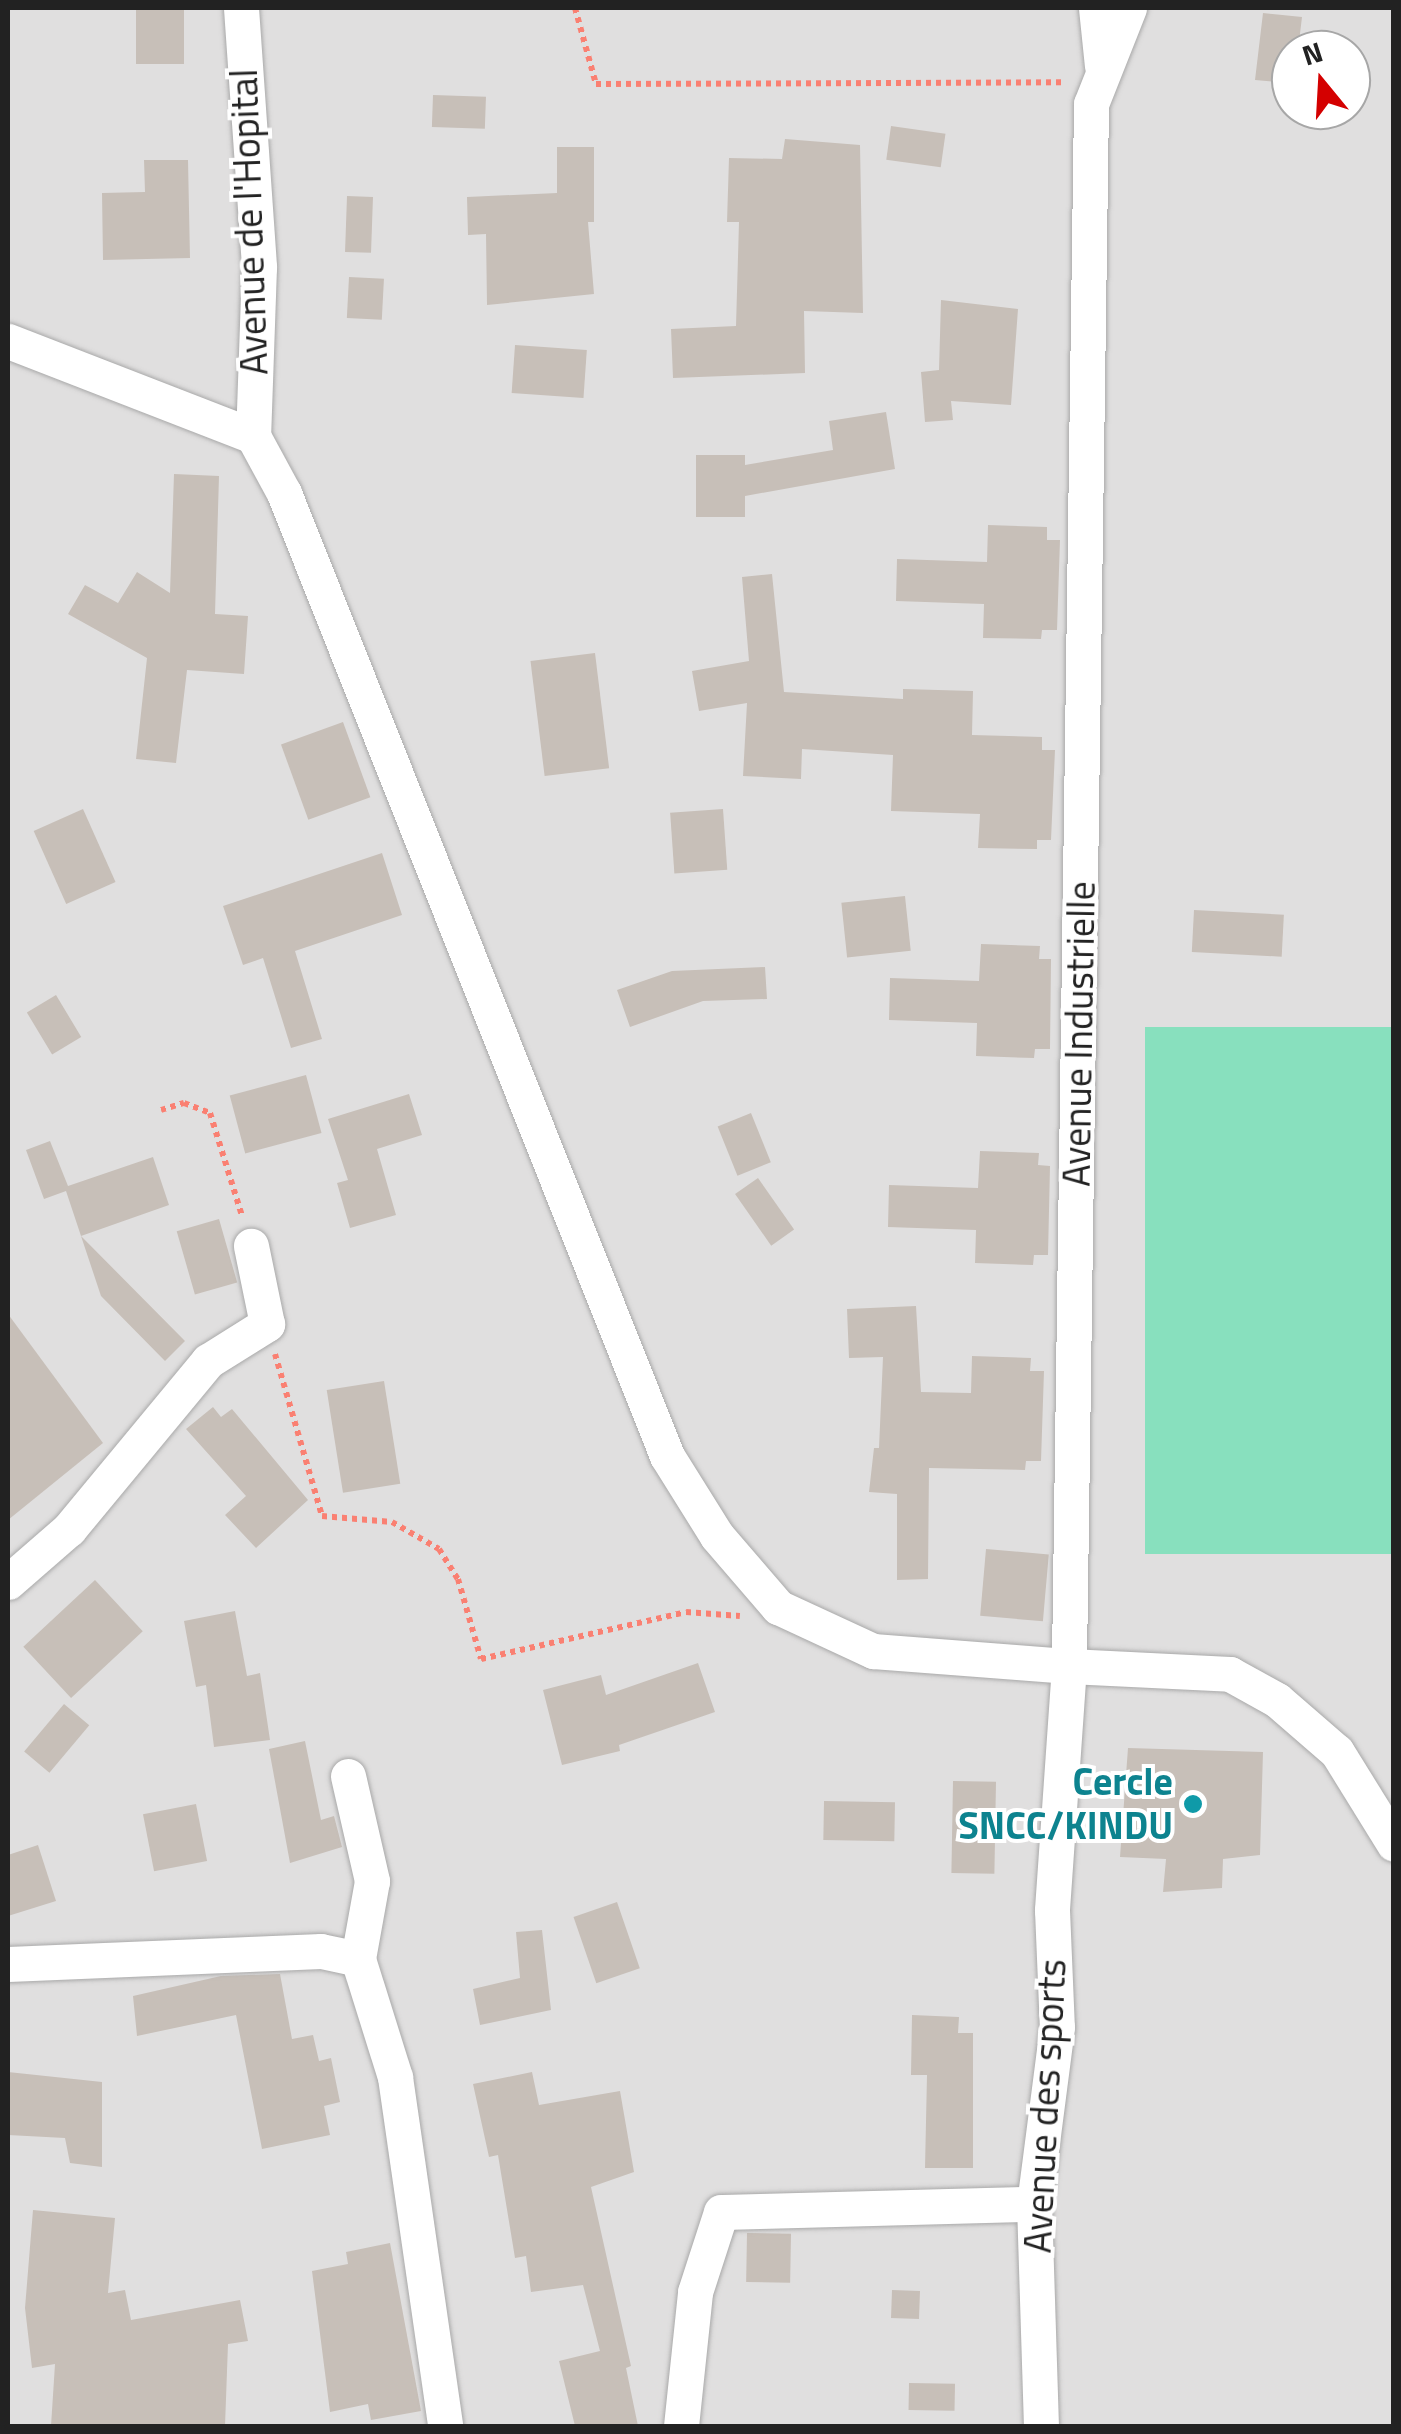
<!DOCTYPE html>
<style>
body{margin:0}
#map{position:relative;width:1401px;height:2434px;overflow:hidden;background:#f2efe9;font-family:"Titillium Web",sans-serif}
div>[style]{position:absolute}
.residential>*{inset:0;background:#e0dfdf}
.pitch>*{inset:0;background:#88e0be;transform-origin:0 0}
.building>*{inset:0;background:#c7bfb8;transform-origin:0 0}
.path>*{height:6px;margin-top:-3px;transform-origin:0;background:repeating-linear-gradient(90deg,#fa8072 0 5px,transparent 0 10px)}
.roads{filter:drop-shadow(0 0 2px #a9a9a9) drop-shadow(0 0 2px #a9a9a9)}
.minor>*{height:35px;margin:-17.5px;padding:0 17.5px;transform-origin:17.5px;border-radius:17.5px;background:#fff}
.dots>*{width:28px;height:28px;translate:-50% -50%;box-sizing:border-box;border:5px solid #fff;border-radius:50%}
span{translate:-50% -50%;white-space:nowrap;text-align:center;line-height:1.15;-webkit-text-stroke:8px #fff;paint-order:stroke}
.street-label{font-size:38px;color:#222}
.culture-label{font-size:38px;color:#0d838f;font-weight:700}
.right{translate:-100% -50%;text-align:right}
.frame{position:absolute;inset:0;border:10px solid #222;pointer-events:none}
.north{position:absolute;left:1271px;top:30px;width:100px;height:100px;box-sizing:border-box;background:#fff;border:2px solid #a7a7a7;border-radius:50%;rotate:342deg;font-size:28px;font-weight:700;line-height:40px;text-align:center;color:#222}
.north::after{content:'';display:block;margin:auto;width:35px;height:45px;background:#d40000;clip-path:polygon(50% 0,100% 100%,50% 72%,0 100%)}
</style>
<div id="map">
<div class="residential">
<div style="clip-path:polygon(evenodd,8px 8px,1393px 8px,1393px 2426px,8px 2426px,8px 8px,1291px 50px,1351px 50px,1351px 110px,1291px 110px,1291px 50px)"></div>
</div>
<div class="pitch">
<div style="left:1393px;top:1027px;width:527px;height:248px;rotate:90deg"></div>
</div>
<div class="building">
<div style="left:136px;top:8px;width:48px;height:56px"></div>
<div style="clip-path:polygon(1263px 13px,1302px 17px,1298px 50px,1291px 50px,1291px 83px,1255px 80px)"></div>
<div style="left:433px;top:95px;width:53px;height:32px;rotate:2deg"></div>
<div style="left:891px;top:126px;width:55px;height:34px;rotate:8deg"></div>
<div style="clip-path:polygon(785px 139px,860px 145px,863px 313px,804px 311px,805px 373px,673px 378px,671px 329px,736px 326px,739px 222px,727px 222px,729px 158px,782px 159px)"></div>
<div style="clip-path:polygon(557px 147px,594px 147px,594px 222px,588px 222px,594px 294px,487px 305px,486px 234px,468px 235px,467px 197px,557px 193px)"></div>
<div style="clip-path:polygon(144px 160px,188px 160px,190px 258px,103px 260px,102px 193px,145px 192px)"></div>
<div style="left:347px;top:196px;width:26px;height:56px;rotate:2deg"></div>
<div style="left:349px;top:277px;width:35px;height:41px;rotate:3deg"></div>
<div style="clip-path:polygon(941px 300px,1018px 309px,1011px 405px,951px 401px,953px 420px,925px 422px,921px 372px,939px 370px)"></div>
<div style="left:515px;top:345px;width:72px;height:48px;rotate:4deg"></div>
<div style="clip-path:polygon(886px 412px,895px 469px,745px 496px,745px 517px,696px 517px,696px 455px,745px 455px,745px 465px,833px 450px,829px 421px)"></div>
<div style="clip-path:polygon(174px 474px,219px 476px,215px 614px,248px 616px,244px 674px,187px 670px,176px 763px,136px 759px,147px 658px,68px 614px,85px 585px,118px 603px,137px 572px,170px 593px)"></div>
<div style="clip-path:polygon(988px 525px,1047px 527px,1047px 540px,1060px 540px,1057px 630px,1042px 630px,1041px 639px,983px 638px,984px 604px,896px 601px,897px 559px,987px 562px)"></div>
<div style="clip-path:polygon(772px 574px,784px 692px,903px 699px,903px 689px,973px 691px,972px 735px,1042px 737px,1042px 750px,1055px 750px,1051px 840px,1037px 840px,1037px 849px,978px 848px,980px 814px,891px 811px,893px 755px,802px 749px,801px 779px,743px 776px,747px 703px,699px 711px,692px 671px,749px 661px,742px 577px)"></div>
<div style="left:595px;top:653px;width:116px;height:65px;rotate:83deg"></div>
<div style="left:343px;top:722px;width:80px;height:66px;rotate:70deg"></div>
<div style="left:83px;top:809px;width:80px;height:54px;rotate:66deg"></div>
<div style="left:723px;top:809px;width:61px;height:53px;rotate:86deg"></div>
<div style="clip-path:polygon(382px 853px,402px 915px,295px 951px,322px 1039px,291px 1048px,263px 958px,243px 965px,223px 906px)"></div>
<div style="left:905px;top:896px;width:55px;height:64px;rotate:84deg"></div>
<div style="left:1194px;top:910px;width:90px;height:42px;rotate:3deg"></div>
<div style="clip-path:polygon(981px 944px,1040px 946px,1039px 959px,1051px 959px,1050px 1049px,1035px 1049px,1034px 1058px,976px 1056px,977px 1023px,889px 1020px,890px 978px,979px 981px)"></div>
<div style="clip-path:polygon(765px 967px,767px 999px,703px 1001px,630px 1027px,617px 990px,672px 971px)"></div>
<div style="left:56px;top:995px;width:49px;height:34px;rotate:59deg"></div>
<div style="left:306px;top:1075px;width:60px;height:79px;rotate:75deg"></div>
<div style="clip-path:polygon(409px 1094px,422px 1135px,377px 1149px,396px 1215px,350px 1228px,337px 1183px,348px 1180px,328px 1119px)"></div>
<div style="left:751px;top:1113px;width:53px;height:36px;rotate:68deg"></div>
<div style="clip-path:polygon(50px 1141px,68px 1186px,153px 1157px,169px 1205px,81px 1236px,185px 1341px,165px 1361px,101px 1296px,66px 1191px,44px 1199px,26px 1150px)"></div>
<div style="clip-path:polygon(980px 1151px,1039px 1153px,1038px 1165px,1050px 1166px,1048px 1255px,1034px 1255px,1033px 1265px,975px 1263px,976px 1230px,888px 1227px,889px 1185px,978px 1188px)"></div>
<div style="left:758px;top:1178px;width:63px;height:28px;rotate:55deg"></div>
<div style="left:219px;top:1219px;width:66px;height:44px;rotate:74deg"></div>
<div style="clip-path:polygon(916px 1306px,921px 1392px,971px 1393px,972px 1356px,1031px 1358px,1030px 1371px,1044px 1371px,1041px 1461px,1026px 1461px,1025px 1470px,929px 1468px,928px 1579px,897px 1580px,897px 1494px,869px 1492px,874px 1448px,879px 1448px,883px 1357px,849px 1358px,847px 1309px)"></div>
<div style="clip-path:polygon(8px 1314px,103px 1443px,8px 1520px)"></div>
<div style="left:384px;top:1381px;width:104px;height:58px;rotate:81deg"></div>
<div style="clip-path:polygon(213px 1407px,221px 1417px,232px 1409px,308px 1500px,256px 1548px,225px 1515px,246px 1496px,186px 1429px)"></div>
<div style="left:986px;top:1549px;width:63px;height:67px;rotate:5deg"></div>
<div style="left:95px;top:1580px;width:70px;height:98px;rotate:47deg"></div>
<div style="clip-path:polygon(235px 1611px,247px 1676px,260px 1673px,270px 1740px,214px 1747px,206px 1685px,196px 1687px,184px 1621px)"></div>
<div style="clip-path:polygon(698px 1663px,715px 1712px,619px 1745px,620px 1751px,562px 1765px,543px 1690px,601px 1675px,606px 1695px)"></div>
<div style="left:64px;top:1704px;width:33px;height:62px;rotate:40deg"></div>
<div style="clip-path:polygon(305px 1741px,321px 1820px,334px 1816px,342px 1847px,290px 1863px,269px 1749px)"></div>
<div style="clip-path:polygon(1128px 1748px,1263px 1752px,1260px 1855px,1223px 1859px,1222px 1888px,1163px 1892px,1166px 1859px,1120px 1857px)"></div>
<div style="left:953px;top:1781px;width:43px;height:92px;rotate:1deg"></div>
<div style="left:824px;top:1801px;width:71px;height:39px;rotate:1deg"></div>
<div style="left:196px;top:1804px;width:58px;height:54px;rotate:79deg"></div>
<div style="clip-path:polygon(38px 1845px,56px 1901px,8px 1916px,8px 1855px)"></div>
<div style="left:617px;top:1902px;width:70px;height:46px;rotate:71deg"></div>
<div style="clip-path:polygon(542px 1930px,551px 2010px,480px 2025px,473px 1989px,520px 1978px,516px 1932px)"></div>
<div style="clip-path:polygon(280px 1974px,292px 2039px,313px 2035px,319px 2061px,331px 2058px,340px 2102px,324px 2106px,330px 2135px,262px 2149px,236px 2015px,137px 2036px,133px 1996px,221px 1976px)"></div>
<div style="clip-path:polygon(912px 2015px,959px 2017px,958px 2033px,973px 2033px,973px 2168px,925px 2168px,927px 2075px,911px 2075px)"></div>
<div style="clip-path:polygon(8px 2072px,102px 2082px,102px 2167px,70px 2163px,65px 2138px,8px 2135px)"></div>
<div style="clip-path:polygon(532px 2072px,539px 2105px,620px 2091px,634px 2172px,591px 2187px,631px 2366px,626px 2368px,638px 2426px,575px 2426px,559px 2361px,600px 2351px,583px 2285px,531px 2292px,526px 2256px,515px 2258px,498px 2155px,489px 2157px,473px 2084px)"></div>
<div style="clip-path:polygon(33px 2210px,115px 2218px,108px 2293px,125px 2290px,131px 2320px,240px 2300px,248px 2341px,228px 2344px,225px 2426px,51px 2426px,55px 2364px,32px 2368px,25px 2308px)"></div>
<div style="left:747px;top:2233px;width:44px;height:49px;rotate:1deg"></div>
<div style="clip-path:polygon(390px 2243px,421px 2411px,371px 2420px,368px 2404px,330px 2412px,312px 2271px,348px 2264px,346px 2252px)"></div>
<div style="left:892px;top:2290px;width:28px;height:28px;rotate:2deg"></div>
<div style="left:909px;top:2383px;width:46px;height:27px;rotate:1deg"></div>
</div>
<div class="path">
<div style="left:575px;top:8px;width:79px;rotate:74.6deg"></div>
<div style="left:596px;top:84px;width:469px;rotate:-0.2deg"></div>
<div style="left:161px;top:1110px;width:24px;rotate:-17deg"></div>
<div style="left:184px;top:1103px;width:28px;rotate:21deg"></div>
<div style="left:210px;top:1113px;width:108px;rotate:72.7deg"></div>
<div style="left:275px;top:1354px;width:169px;rotate:73.8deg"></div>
<div style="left:322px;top:1516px;width:70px;rotate:4.9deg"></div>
<div style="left:392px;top:1522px;width:54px;rotate:29.9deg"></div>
<div style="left:439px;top:1549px;width:36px;rotate:58deg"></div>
<div style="left:458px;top:1579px;width:83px;rotate:74deg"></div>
<div style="left:481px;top:1659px;width:210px;rotate:-12.9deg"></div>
<div style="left:686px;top:1612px;width:54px;rotate:4.2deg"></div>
</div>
<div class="roads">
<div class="minor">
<div style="left:241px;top:8px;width:260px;rotate:86deg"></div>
<div style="left:259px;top:267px;width:169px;rotate:92deg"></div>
<div style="left:1096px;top:8px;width:58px;rotate:84.1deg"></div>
<div style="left:1129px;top:8px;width:103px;rotate:111.6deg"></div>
<div style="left:1091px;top:104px;width:1562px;rotate:90.81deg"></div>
<div style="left:1069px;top:1666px;width:161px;rotate:2.8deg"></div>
<div style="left:1230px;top:1674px;width:54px;rotate:29deg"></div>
<div style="left:1277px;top:1700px;width:79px;rotate:40.9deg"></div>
<div style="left:1337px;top:1752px;width:108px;rotate:58.2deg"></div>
<div style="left:8px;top:341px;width:263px;rotate:21.2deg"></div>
<div style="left:253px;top:436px;width:65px;rotate:61.5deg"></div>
<div style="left:284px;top:493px;width:1036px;rotate:68.31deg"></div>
<div style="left:667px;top:1456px;width:94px;rotate:58deg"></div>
<div style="left:717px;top:1536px;width:94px;rotate:49.3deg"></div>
<div style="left:778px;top:1607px;width:105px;rotate:24.9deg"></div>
<div style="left:873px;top:1651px;width:197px;rotate:4.4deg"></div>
<div style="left:1069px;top:1666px;width:245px;rotate:94deg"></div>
<div style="left:1052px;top:1910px;width:117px;rotate:87.6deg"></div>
<div style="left:1057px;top:2027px;width:178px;rotate:97.4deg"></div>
<div style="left:1034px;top:2204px;width:222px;rotate:88.2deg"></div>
<div style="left:8px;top:1582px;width:81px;rotate:-41deg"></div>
<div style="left:69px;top:1529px;width:218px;rotate:-50.4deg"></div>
<div style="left:208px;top:1361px;width:70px;rotate:-32.1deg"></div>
<div style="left:267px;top:1324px;width:80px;rotate:-101.6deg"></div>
<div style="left:348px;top:1776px;width:108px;rotate:77.1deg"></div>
<div style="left:372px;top:1881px;width:79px;rotate:100.2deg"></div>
<div style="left:8px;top:1964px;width:313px;rotate:-2.4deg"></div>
<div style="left:321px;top:1951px;width:38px;rotate:12deg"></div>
<div style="left:358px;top:1959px;width:124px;rotate:72.6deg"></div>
<div style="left:395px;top:2077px;width:353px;rotate:81.8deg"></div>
<div style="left:681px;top:2426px;width:135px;rotate:-84deg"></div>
<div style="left:695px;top:2292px;width:84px;rotate:-72deg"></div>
<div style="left:721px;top:2212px;width:313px;rotate:-1.5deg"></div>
</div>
</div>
<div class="dots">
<div style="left:1193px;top:1804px;background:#0f9aa8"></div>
</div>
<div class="street-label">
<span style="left:249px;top:222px;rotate:-92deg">Avenue de l'Hopital</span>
<span style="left:1079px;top:1034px;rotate:-89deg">Avenue Industrielle</span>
<span style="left:1045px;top:2106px;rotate:-87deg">Avenue des sports</span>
</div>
<div class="culture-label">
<span class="right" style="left:1173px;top:1804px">Cercle<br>SNCC/KINDU</span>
</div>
<div class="frame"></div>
<div class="north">N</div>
</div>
